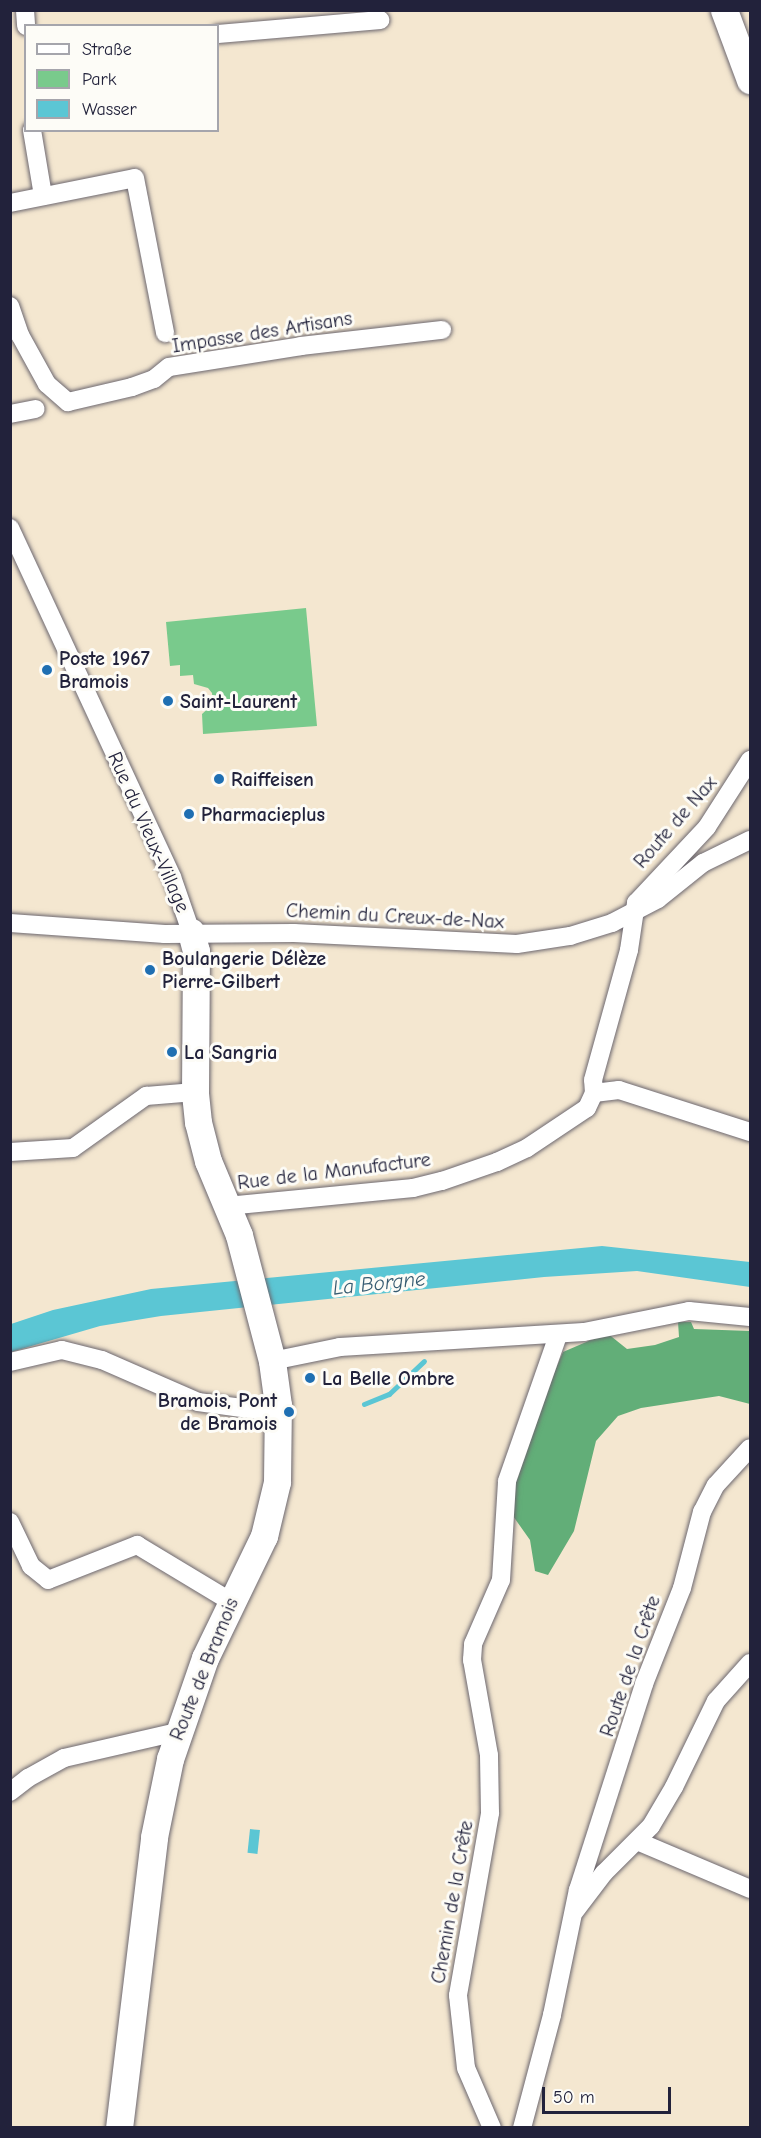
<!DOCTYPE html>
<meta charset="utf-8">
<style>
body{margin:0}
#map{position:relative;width:761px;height:2138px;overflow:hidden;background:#f4e7d0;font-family:"Comic Neue",sans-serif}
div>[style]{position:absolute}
.green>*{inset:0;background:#79ca8c}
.forest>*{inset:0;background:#62ae78}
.water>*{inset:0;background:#5bc6d4;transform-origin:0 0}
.stream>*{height:5px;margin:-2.5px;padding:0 2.5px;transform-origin:2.5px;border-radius:2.5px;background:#5bc6d4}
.roads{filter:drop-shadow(0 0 2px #6c676f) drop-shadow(0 0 2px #6c676f)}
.street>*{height:18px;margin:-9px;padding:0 9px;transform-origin:9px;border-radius:9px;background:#fff}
.secondary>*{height:27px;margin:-13.5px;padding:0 13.5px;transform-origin:13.5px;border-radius:13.5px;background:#fff}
.dots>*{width:16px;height:16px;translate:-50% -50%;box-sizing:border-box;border:3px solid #fdfcf7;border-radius:50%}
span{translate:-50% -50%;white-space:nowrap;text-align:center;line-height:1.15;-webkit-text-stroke:6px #fdfcf7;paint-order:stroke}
.street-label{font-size:20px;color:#22223b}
.poi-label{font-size:20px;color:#22223b;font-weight:700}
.left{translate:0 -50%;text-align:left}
.right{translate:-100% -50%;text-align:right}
.water-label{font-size:21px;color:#365b71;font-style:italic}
.frame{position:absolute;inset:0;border:12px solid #22223b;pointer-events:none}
.legend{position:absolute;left:24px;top:24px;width:195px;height:108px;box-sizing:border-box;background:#fdfcf7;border:2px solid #a5a5ac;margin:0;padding:8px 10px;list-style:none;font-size:18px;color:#22223b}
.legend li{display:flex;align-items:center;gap:12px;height:30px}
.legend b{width:30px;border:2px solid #a5a5ac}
.scale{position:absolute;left:542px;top:2087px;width:129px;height:27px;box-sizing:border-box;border:3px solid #22223b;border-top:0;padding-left:8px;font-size:18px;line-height:21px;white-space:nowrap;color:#22223b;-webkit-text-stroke:4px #fdfcf7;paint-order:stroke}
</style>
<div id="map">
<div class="green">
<div style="clip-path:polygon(306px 608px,317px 726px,203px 734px,202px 714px,213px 704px,212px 693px,208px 688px,194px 684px,193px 675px,180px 676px,180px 665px,170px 666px,166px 622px)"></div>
</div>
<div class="forest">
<div style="clip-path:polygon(678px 1322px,691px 1322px,694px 1329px,750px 1331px,750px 1404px,719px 1396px,641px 1408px,618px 1416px,596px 1441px,574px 1531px,548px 1575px,535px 1571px,530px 1540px,513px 1516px,516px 1480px,534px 1419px,563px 1352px,607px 1333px,627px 1349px,655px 1345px,679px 1337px)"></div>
</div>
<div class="water">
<div style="clip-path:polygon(602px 1246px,750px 1262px,750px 1287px,637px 1271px,544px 1277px,161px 1316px,100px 1326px,11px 1352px,11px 1324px,53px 1310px,151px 1289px)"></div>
<div style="left:250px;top:1829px;width:10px;height:24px;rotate:6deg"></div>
</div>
<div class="stream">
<div style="left:364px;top:1404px;width:27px;rotate:-22deg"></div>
<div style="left:389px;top:1394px;width:48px;rotate:-43.3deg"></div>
</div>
<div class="roads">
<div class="street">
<div style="left:25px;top:10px;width:16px;rotate:86deg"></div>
<div style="left:218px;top:34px;width:163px;rotate:-4.9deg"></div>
<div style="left:32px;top:130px;width:67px;rotate:80.5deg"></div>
<div style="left:10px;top:203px;width:127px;rotate:-11.3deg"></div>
<div style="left:135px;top:178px;width:158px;rotate:79deg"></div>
<div style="left:10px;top:306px;width:31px;rotate:71deg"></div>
<div style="left:20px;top:335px;width:56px;rotate:61.1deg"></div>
<div style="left:47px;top:384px;width:28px;rotate:41deg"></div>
<div style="left:68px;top:402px;width:66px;rotate:-13.2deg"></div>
<div style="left:132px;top:387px;width:23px;rotate:-20deg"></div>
<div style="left:154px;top:379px;width:19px;rotate:-39deg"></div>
<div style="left:169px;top:367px;width:134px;rotate:-9deg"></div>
<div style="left:301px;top:346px;width:142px;rotate:-6.5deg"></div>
<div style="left:10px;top:414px;width:26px;rotate:-11deg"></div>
<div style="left:10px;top:528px;width:385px;rotate:65.1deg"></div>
<div style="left:172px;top:877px;width:58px;rotate:70.9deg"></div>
<div style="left:10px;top:923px;width:155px;rotate:4.1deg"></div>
<div style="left:165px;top:934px;width:129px;rotate:-0.4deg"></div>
<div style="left:294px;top:933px;width:223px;rotate:2.8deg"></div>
<div style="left:517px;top:944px;width:54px;rotate:-8.6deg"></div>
<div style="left:570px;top:936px;width:44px;rotate:-17.2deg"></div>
<div style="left:612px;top:923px;width:52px;rotate:-27.6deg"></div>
<div style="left:658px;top:899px;width:58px;rotate:-38.7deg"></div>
<div style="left:703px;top:863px;width:52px;rotate:-26.1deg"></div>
<div style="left:594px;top:1093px;width:25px;rotate:-7deg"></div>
<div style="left:619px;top:1090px;width:138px;rotate:17.8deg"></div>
<div style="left:10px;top:1152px;width:63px;rotate:-3.6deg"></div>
<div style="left:73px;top:1148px;width:90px;rotate:-35.5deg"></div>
<div style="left:146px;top:1096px;width:49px;rotate:-4.7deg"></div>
<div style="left:227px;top:1206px;width:187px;rotate:-5.5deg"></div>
<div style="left:413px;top:1188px;width:30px;rotate:-14deg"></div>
<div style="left:442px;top:1181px;width:58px;rotate:-19.1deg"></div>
<div style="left:497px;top:1162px;width:33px;rotate:-25deg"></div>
<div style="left:527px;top:1148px;width:72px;rotate:-33.7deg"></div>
<div style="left:587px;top:1108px;width:17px;rotate:-65deg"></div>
<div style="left:594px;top:1093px;width:13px;rotate:-94deg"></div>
<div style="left:593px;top:1080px;width:135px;rotate:-74.5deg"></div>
<div style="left:629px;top:950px;width:48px;rotate:-81.5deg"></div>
<div style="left:636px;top:903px;width:104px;rotate:-46.9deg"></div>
<div style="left:707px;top:827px;width:80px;rotate:-57.3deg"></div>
<div style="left:272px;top:1361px;width:69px;rotate:-11.6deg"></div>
<div style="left:340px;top:1347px;width:244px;rotate:-3.5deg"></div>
<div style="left:584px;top:1332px;width:107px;rotate:-11.3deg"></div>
<div style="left:689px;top:1311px;width:61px;rotate:5.6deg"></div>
<div style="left:10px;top:1362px;width:53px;rotate:-13deg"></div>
<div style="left:62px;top:1350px;width:41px;rotate:14deg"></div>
<div style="left:102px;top:1360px;width:105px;rotate:23.6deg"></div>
<div style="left:198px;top:1402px;width:81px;rotate:7.8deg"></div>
<div style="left:10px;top:1522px;width:49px;rotate:64.5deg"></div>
<div style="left:31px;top:1566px;width:22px;rotate:39deg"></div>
<div style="left:48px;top:1580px;width:96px;rotate:-21.5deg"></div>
<div style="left:137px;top:1545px;width:109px;rotate:31.1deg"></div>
<div style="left:10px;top:1792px;width:23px;rotate:-38deg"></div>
<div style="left:28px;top:1778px;width:41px;rotate:-29.1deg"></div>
<div style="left:64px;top:1758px;width:116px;rotate:-13deg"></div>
<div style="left:637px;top:1841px;width:123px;rotate:23deg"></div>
<div style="left:575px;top:1911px;width:48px;rotate:-52.7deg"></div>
<div style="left:604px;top:1873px;width:66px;rotate:-45deg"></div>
<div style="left:651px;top:1826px;width:45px;rotate:-59.5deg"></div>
<div style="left:674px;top:1787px;width:96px;rotate:-64deg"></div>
<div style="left:716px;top:1701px;width:51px;rotate:-48.2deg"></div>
<div style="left:492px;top:2128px;width:65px;rotate:-113.4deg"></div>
<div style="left:466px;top:2068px;width:73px;rotate:-96.3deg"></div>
<div style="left:458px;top:1995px;width:185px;rotate:-80deg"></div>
<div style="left:490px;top:1813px;width:58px;rotate:-91deg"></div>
<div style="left:489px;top:1755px;width:97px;rotate:-100.1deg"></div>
<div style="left:472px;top:1660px;width:16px;rotate:-86deg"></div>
<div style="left:473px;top:1644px;width:70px;rotate:-66.4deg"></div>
<div style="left:501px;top:1580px;width:99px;rotate:-86.5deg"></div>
<div style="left:507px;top:1481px;width:155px;rotate:-70.7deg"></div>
<div style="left:522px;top:2128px;width:117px;rotate:-75.1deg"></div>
<div style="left:552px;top:2015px;width:128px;rotate:-78.3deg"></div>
<div style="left:578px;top:1890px;width:216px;rotate:-72.2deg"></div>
<div style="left:644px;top:1684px;width:103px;rotate:-68.4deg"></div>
<div style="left:682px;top:1588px;width:79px;rotate:-75.3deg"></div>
<div style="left:702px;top:1512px;width:30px;rotate:-63deg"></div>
<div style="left:716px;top:1485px;width:50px;rotate:-47.4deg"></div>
</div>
<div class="secondary">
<div style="left:724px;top:10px;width:75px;rotate:69.6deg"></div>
<div style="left:119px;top:2128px;width:293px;rotate:-83.1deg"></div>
<div style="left:154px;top:1837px;width:80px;rotate:-78.4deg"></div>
<div style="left:170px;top:1759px;width:107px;rotate:-70.9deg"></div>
<div style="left:205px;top:1658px;width:136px;rotate:-64.2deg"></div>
<div style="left:264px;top:1536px;width:56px;rotate:-76.5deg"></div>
<div style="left:277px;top:1482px;width:77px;rotate:-89.3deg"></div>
<div style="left:278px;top:1405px;width:44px;rotate:-97.8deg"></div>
<div style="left:272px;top:1361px;width:130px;rotate:-104.7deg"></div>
<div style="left:239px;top:1235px;width:80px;rotate:-112.7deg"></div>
<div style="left:208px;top:1161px;width:40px;rotate:-104.4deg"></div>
<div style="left:198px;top:1122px;width:30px;rotate:-96deg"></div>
<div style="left:195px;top:1092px;width:141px;rotate:-89.6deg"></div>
<div style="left:196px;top:951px;width:20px;rotate:-105deg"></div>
</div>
</div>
<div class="dots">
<div style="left:47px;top:670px;background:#1f6fb2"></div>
<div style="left:168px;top:701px;background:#1f6fb2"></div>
<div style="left:219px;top:779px;background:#1f6fb2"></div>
<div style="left:189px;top:814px;background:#1f6fb2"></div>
<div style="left:150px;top:970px;background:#1f6fb2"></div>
<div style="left:172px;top:1052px;background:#1f6fb2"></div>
<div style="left:310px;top:1378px;background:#1f6fb2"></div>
<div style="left:289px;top:1412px;background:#1f6fb2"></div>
</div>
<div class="street-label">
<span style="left:262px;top:332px;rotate:-9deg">Impasse des Artisans</span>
<span style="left:675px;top:822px;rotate:-49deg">Route de Nax</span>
<span style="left:149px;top:832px;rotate:66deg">Rue du Vieux-Village</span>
<span style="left:395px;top:916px;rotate:3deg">Chemin du Creux-de-Nax</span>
<span style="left:334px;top:1171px;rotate:-7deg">Rue de la Manufacture</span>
<span style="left:630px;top:1666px;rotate:-71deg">Route de la Crête</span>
<span style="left:204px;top:1669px;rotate:-68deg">Route de Bramois</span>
<span style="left:452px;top:1902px;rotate:-80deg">Chemin de la Crête</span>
</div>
<div class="poi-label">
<span class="left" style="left:59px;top:670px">Poste 1967<br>Bramois</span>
<span class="left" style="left:180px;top:701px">Saint-Laurent</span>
<span class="left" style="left:231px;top:779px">Raiffeisen</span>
<span class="left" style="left:201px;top:814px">Pharmacieplus</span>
<span class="left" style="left:162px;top:970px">Boulangerie Délèze<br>Pierre-Gilbert</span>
<span class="left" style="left:184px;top:1052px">La Sangria</span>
<span class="left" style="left:322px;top:1378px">La Belle Ombre</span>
<span class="right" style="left:277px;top:1412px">Bramois, Pont<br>de Bramois</span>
</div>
<div class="water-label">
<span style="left:379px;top:1283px;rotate:-6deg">La Borgne</span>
</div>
<div class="frame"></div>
<ul class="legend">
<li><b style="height:8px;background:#fff"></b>Straße</li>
<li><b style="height:16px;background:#79ca8c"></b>Park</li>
<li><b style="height:16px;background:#5bc6d4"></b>Wasser</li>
</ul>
<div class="scale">50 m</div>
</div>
